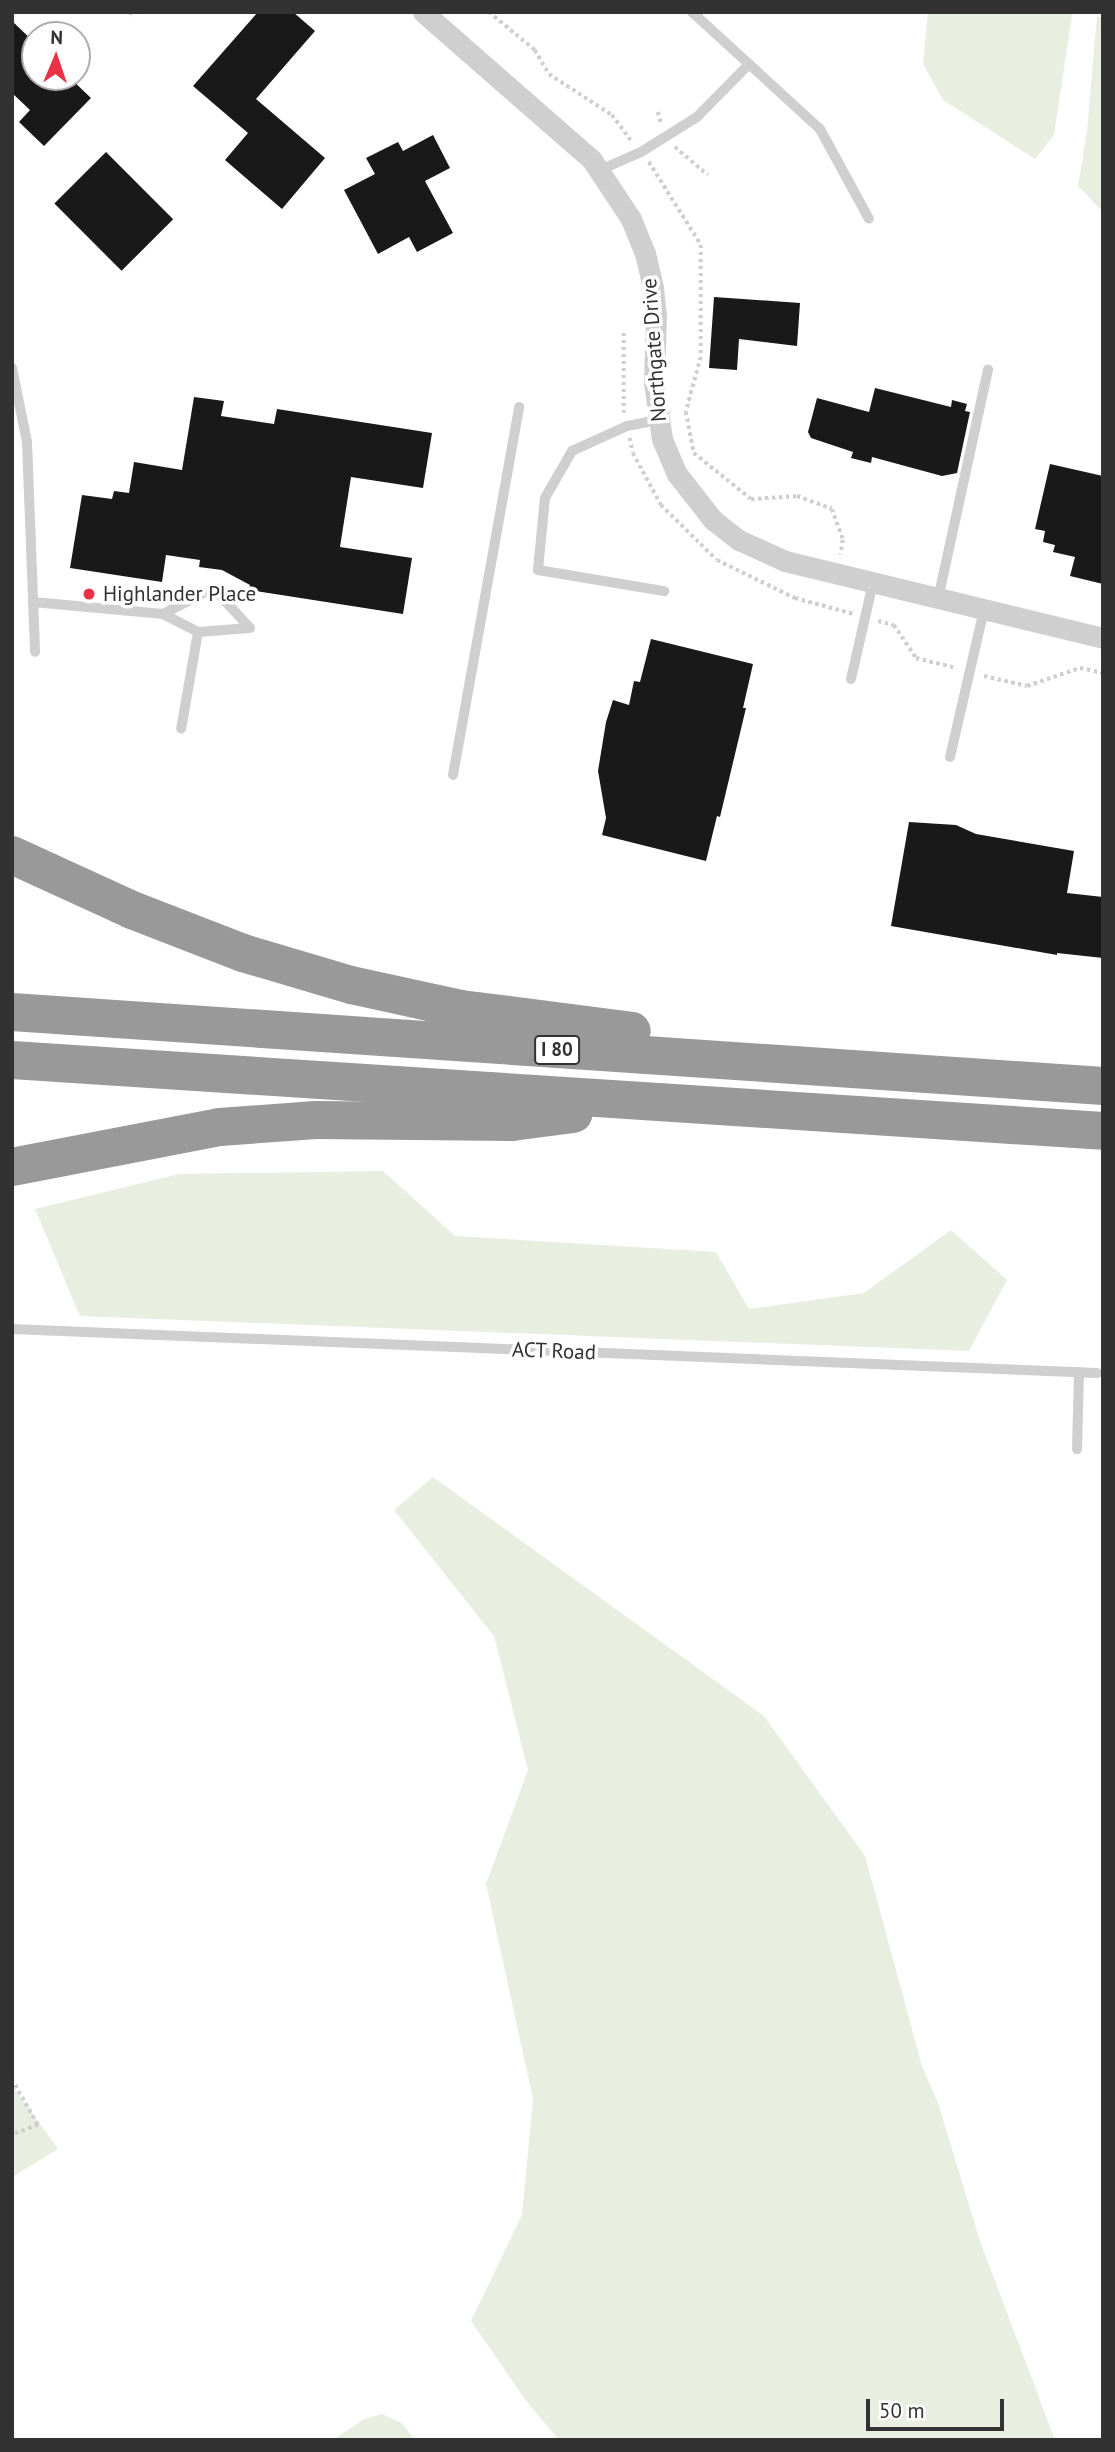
<!DOCTYPE html>
<style>
body{margin:0}
#map{position:relative;width:1115px;height:2452px;overflow:hidden;background:#fff;font-family:"PT Sans",sans-serif}
div>[style]{position:absolute}
.green>*{inset:0;background:#e8eee0}
.building>*{inset:0;background:#191919;transform-origin:0 0}
.path>*{height:3.5px;margin-top:-1.75px;transform-origin:0;background:repeating-linear-gradient(90deg,#cfcfcf 0 3.5px,transparent 0 7px)}
.lane>*{height:10px;margin:-5px;padding:0 5px;transform-origin:5px;border-radius:5px;background:#cfcfcf}
.street>*{height:21px;margin:-10.5px;padding:0 10.5px;transform-origin:10.5px;border-radius:10.5px;background:#cfcfcf}
.highway>*{height:38px;margin:-19px;padding:0 19px;transform-origin:19px;border-radius:19px;background:#999}
.dots>*{width:19px;height:19px;translate:-50% -50%;box-sizing:border-box;border:4px solid #fff;border-radius:50%}
span{translate:-50% -50%;white-space:nowrap;text-align:center;line-height:1.15;-webkit-text-stroke:7px #fff;paint-order:stroke}
.shield-label span{padding:2px 5px;background:#fff;border:2px solid;border-radius:5px;-webkit-text-stroke-width:0}
.shield-label{font-size:19px;color:#323232;font-weight:700}
.street-label{font-size:21px;color:#323232}
.poi-label{font-size:21px;color:#323232}
.left{translate:0 -50%;text-align:left}
.frame{position:absolute;inset:0;border:14px solid #323232;pointer-events:none}
.north{position:absolute;left:21px;top:21px;width:70px;height:70px;box-sizing:border-box;background:#fff;border:2px solid #adadad;border-radius:50%;rotate:2deg;font-size:19px;font-weight:700;line-height:28px;text-align:center;color:#323232}
.north::after{content:'';display:block;margin:auto;width:24px;height:32px;background:#eb3145;clip-path:polygon(50% 0,100% 100%,50% 72%,0 100%)}
.scale{position:absolute;left:866px;top:2399px;width:138px;height:32px;box-sizing:border-box;border:4px solid #323232;border-top:0;padding-left:9px;font-size:21px;line-height:24px;white-space:nowrap;color:#323232;-webkit-text-stroke:5px #fff;paint-order:stroke}
</style>
<div id="map">
<div class="green">
<div style="clip-path:polygon(928px 12px,1069px 12px,1072px 15px,1054px 135px,1035px 159px,943px 100px,923px 64px)"></div>
<div style="clip-path:polygon(1097px 16px,1103px 19px,1103px 212px,1078px 186px,1087px 131px)"></div>
<div style="clip-path:polygon(383px 1171px,455px 1236px,716px 1252px,749px 1309px,864px 1293px,951px 1230px,1007px 1280px,969px 1351px,80px 1316px,35px 1209px,179px 1174px)"></div>
<div style="clip-path:polygon(433px 1477px,764px 1716px,865px 1856px,922px 2066px,938px 2103px,979px 2238px,1055px 2440px,559px 2440px,527px 2402px,471px 2321px,522px 2215px,533px 2099px,486px 1884px,528px 1770px,494px 1636px,394px 1510px)"></div>
<div style="clip-path:polygon(12px 2085px,58px 2149px,12px 2177px)"></div>
<div style="clip-path:polygon(382px 2414px,402px 2423px,415px 2440px,333px 2440px,364px 2419px)"></div>
</div>
<div class="building">
<div style="clip-path:polygon(258px 12px,293px 12px,315px 31px,256px 99px,325px 158px,282px 209px,225px 160px,248px 133px,193px 86px)"></div>
<div style="clip-path:polygon(12px 21px,35px 43px,35px 77px,69px 77px,91px 98px,44px 146px,19px 122px,30px 110px,12px 93px)"></div>
<div style="clip-path:polygon(433px 135px,450px 168px,425px 181px,453px 233px,417px 252px,409px 237px,378px 254px,344px 190px,375px 174px,366px 158px,398px 142px,403px 151px)"></div>
<div style="left:106px;top:152px;width:95px;height:73px;rotate:45deg"></div>
<div style="clip-path:polygon(714px 297px,800px 303px,797px 346px,739px 339px,737px 370px,709px 368px)"></div>
<div style="clip-path:polygon(875px 388px,951px 407px,952px 400px,967px 404px,965px 411px,970px 412px,957px 473px,942px 476px,872px 457px,871px 463px,851px 458px,853px 452px,811px 438px,808px 432px,817px 398px,869px 412px)"></div>
<div style="clip-path:polygon(194px 397px,224px 401px,221px 416px,274px 424px,277px 409px,432px 433px,423px 488px,351px 477px,340px 547px,412px 558px,403px 614px,249px 590px,250px 585px,222px 570px,199px 567px,200px 560px,166px 555px,162px 582px,70px 568px,82px 495px,112px 499px,114px 491px,129px 493px,134px 462px,182px 470px)"></div>
<div style="clip-path:polygon(1050px 464px,1103px 476px,1103px 584px,1070px 576px,1075px 557px,1053px 552px,1055px 545px,1043px 542px,1045px 531px,1035px 529px)"></div>
<div style="clip-path:polygon(651px 639px,753px 664px,743px 708px,746px 708px,720px 817px,717px 816px,706px 861px,602px 835px,606px 818px,598px 771px,606px 722px,613px 700px,629px 705px,634px 681px,640px 682px)"></div>
<div style="clip-path:polygon(909px 822px,956px 825px,976px 834px,1074px 851px,1067px 893px,1103px 897px,1103px 958px,1057px 953px,1057px 955px,891px 926px)"></div>
</div>
<div class="path">
<div style="left:130px;top:12px;width:7px;rotate:45deg"></div>
<div style="left:489px;top:12px;width:60px;rotate:39.6deg"></div>
<div style="left:535px;top:50px;width:28px;rotate:60deg"></div>
<div style="left:549px;top:74px;width:75px;rotate:33.1deg"></div>
<div style="left:612px;top:115px;width:35px;rotate:53deg"></div>
<div style="left:658px;top:112px;width:11px;rotate:75deg"></div>
<div style="left:675px;top:147px;width:43px;rotate:40.3deg"></div>
<div style="left:649px;top:162px;width:98px;rotate:57.9deg"></div>
<div style="left:701px;top:245px;width:112px;rotate:90deg"></div>
<div style="left:701px;top:357px;width:57px;rotate:105.3deg"></div>
<div style="left:686px;top:412px;width:42px;rotate:79deg"></div>
<div style="left:694px;top:453px;width:73px;rotate:38.9deg"></div>
<div style="left:751px;top:499px;width:46px;rotate:-3.7deg"></div>
<div style="left:797px;top:496px;width:37px;rotate:20deg"></div>
<div style="left:832px;top:509px;width:33px;rotate:70deg"></div>
<div style="left:843px;top:540px;width:15px;rotate:98deg"></div>
<div style="left:624px;top:333px;width:80px;rotate:90deg"></div>
<div style="left:630px;top:438px;width:15px;rotate:79deg"></div>
<div style="left:633px;top:453px;width:59px;rotate:61.7deg"></div>
<div style="left:661px;top:505px;width:78px;rotate:44.5deg"></div>
<div style="left:717px;top:560px;width:87px;rotate:26deg"></div>
<div style="left:795px;top:598px;width:61px;rotate:15.2deg"></div>
<div style="left:878px;top:621px;width:16px;rotate:14deg"></div>
<div style="left:894px;top:625px;width:40px;rotate:56deg"></div>
<div style="left:916px;top:658px;width:41px;rotate:14deg"></div>
<div style="left:984px;top:676px;width:44px;rotate:13.1deg"></div>
<div style="left:1027px;top:686px;width:56px;rotate:-18.8deg"></div>
<div style="left:1080px;top:668px;width:24px;rotate:12deg"></div>
<div style="left:12px;top:2079px;width:53px;rotate:60.5deg"></div>
<div style="left:38px;top:2125px;width:28px;rotate:159deg"></div>
</div>
<div class="lane">
<div style="left:692px;top:12px;width:77px;rotate:42.4deg"></div>
<div style="left:600px;top:170px;width:45px;rotate:-23.7deg"></div>
<div style="left:641px;top:152px;width:66px;rotate:-32deg"></div>
<div style="left:697px;top:117px;width:74px;rotate:-45.5deg"></div>
<div style="left:749px;top:64px;width:96px;rotate:42.5deg"></div>
<div style="left:820px;top:129px;width:102px;rotate:61.4deg"></div>
<div style="left:12px;top:368px;width:76px;rotate:78.5deg"></div>
<div style="left:27px;top:442px;width:210px;rotate:87.8deg"></div>
<div style="left:658px;top:420px;width:32px;rotate:169deg"></div>
<div style="left:627px;top:426px;width:60px;rotate:155.6deg"></div>
<div style="left:572px;top:451px;width:54px;rotate:119.9deg"></div>
<div style="left:545px;top:498px;width:72px;rotate:95.6deg"></div>
<div style="left:538px;top:570px;width:128px;rotate:9.5deg"></div>
<div style="left:938px;top:599px;width:235px;rotate:-77.7deg"></div>
<div style="left:33px;top:602px;width:131px;rotate:5.3deg"></div>
<div style="left:163px;top:614px;width:56px;rotate:-27.5deg"></div>
<div style="left:213px;top:588px;width:54px;rotate:47.2deg"></div>
<div style="left:250px;top:628px;width:52px;rotate:175.6deg"></div>
<div style="left:198px;top:632px;width:98px;rotate:99.9deg"></div>
<div style="left:163px;top:614px;width:39px;rotate:27deg"></div>
<div style="left:851px;top:679px;width:98px;rotate:-77.1deg"></div>
<div style="left:950px;top:757px;width:151px;rotate:-77deg"></div>
<div style="left:453px;top:775px;width:374px;rotate:-79.8deg"></div>
<div style="left:12px;top:1329px;width:1086px;rotate:2.32deg"></div>
<div style="left:1077px;top:1449px;width:77px;rotate:-88.5deg"></div>
</div>
<div class="street">
<div style="left:423px;top:12px;width:225px;rotate:41.2deg"></div>
<div style="left:592px;top:160px;width:71px;rotate:56.5deg"></div>
<div style="left:631px;top:219px;width:37px;rotate:68deg"></div>
<div style="left:645px;top:253px;width:36px;rotate:77deg"></div>
<div style="left:653px;top:288px;width:27px;rotate:84deg"></div>
<div style="left:656px;top:315px;width:67px;rotate:91.7deg"></div>
<div style="left:654px;top:382px;width:58px;rotate:82deg"></div>
<div style="left:662px;top:439px;width:38px;rotate:67deg"></div>
<div style="left:677px;top:474px;width:58px;rotate:52deg"></div>
<div style="left:713px;top:520px;width:33px;rotate:38deg"></div>
<div style="left:739px;top:540px;width:51px;rotate:24.5deg"></div>
<div style="left:785px;top:561px;width:327px;rotate:13.6deg"></div>
</div>
<div class="highway">
<div style="left:12px;top:855px;width:132px;rotate:24.6deg"></div>
<div style="left:132px;top:910px;width:119px;rotate:21.2deg"></div>
<div style="left:243px;top:953px;width:113px;rotate:16.5deg"></div>
<div style="left:351px;top:985px;width:113px;rotate:12.3deg"></div>
<div style="left:461px;top:1009px;width:172px;rotate:7.3deg"></div>
<div style="left:12px;top:1012px;width:1094px;rotate:3.88deg"></div>
<div style="left:12px;top:1060px;width:1093px;rotate:3.72deg"></div>
<div style="left:12px;top:1167px;width:212px;rotate:-10.9deg"></div>
<div style="left:220px;top:1127px;width:96px;rotate:-4.2deg"></div>
<div style="left:316px;top:1120px;width:196px;rotate:0.6deg"></div>
<div style="left:512px;top:1122px;width:62px;rotate:-7.5deg"></div>
</div>
<div class="dots">
<div style="left:89px;top:594px;background:#eb3145"></div>
</div>
<div class="shield-label">
<span style="left:557px;top:1050px">I 80</span>
</div>
<div class="street-label">
<span style="left:654px;top:350px;rotate:-94deg">Northgate Drive</span>
<span style="left:554px;top:1351px;rotate:2deg">ACT Road</span>
</div>
<div class="poi-label">
<span class="left" style="left:103px;top:594px">Highlander Place</span>
</div>
<div class="frame"></div>
<div class="north">N</div>
<div class="scale">50 m</div>
</div>
